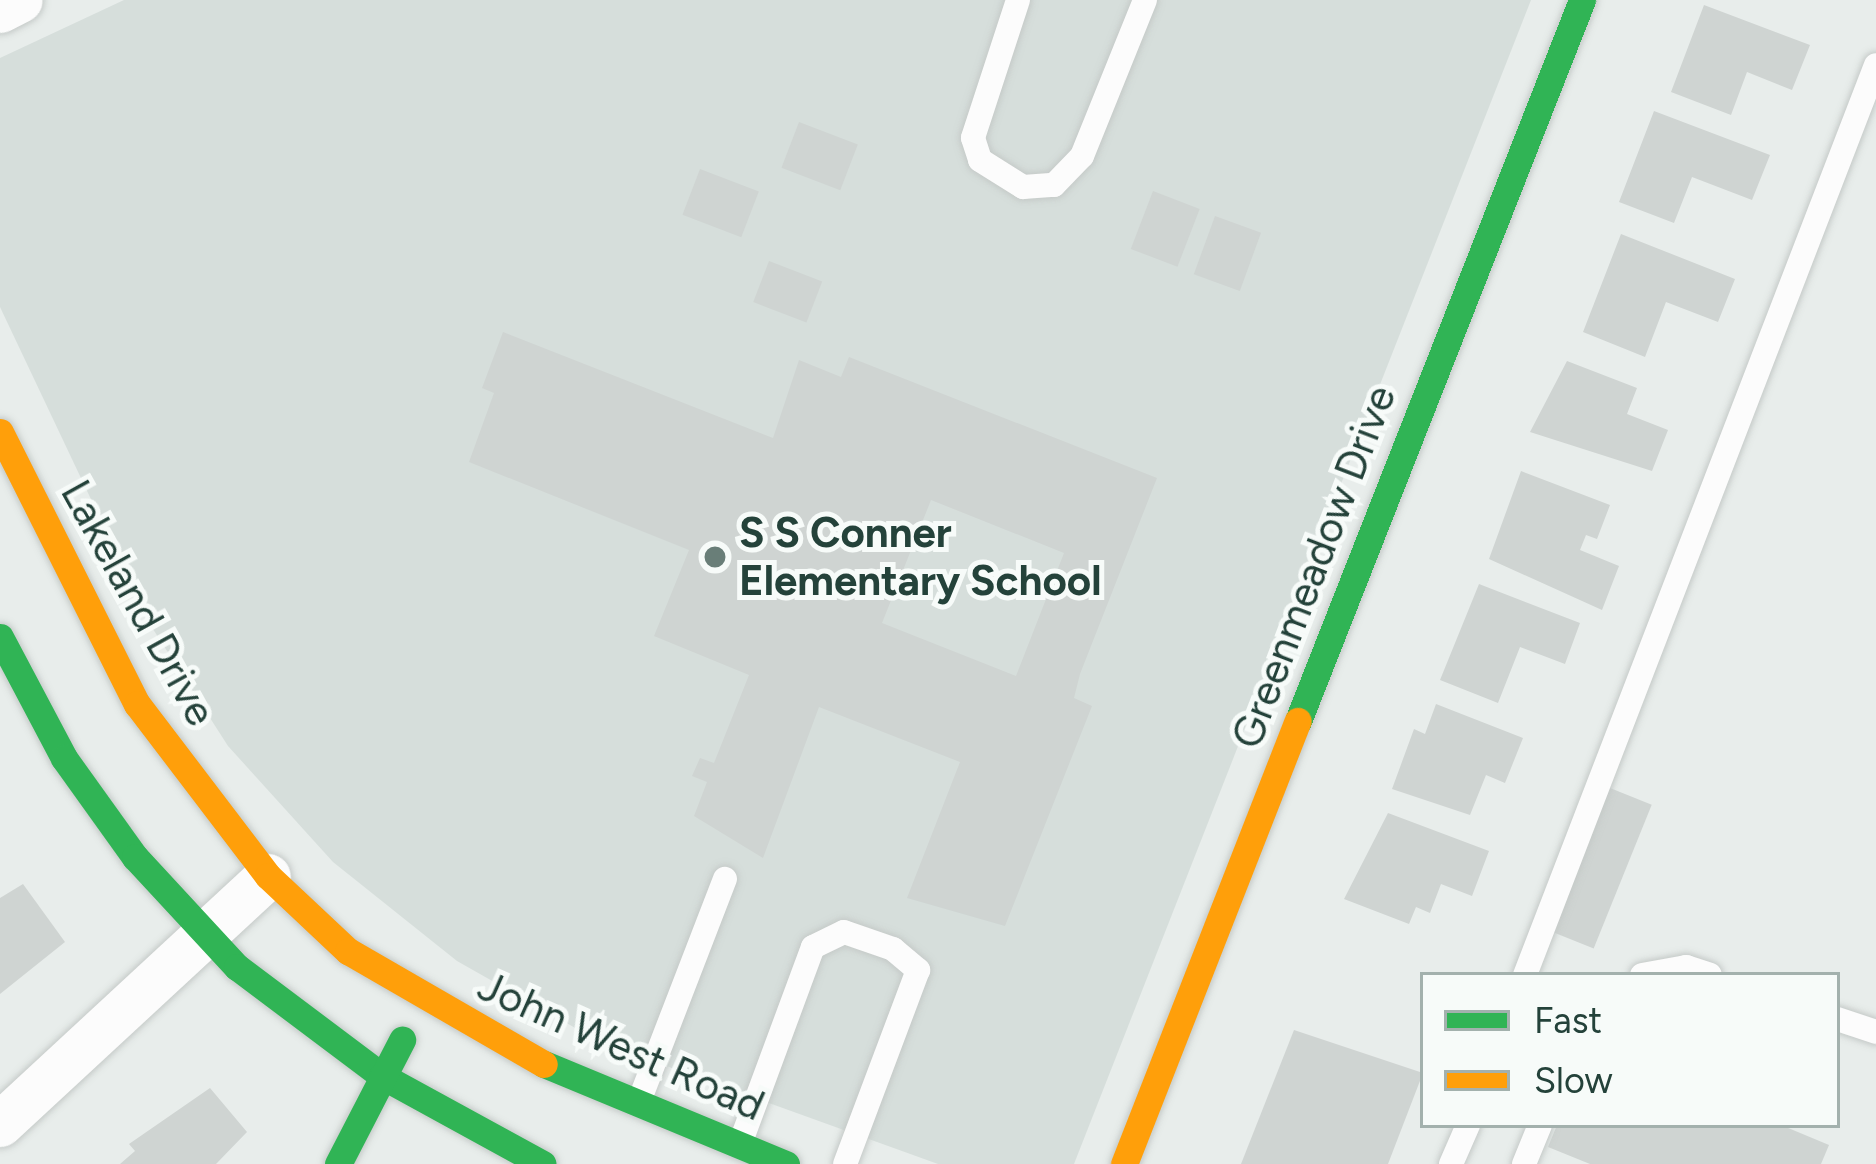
<!DOCTYPE html>
<style>
body{margin:0}
#map{position:relative;width:1876px;height:1164px;overflow:hidden;background:#e8edeb;font-family:Figtree,sans-serif}
div>[style]{position:absolute}
.built>*{inset:0;background:#d6dedb}
.building>*{inset:0;background:#cfd4d2;transform-origin:0 0}
.roads{filter:drop-shadow(0 0 3px #c5cac8) drop-shadow(0 0 3px #c5cac8)}
.lane>*{height:24px;margin:-12px;padding:0 12px;transform-origin:12px;border-radius:12px;background:#fcfcfc}
.street>*{height:45px;margin:-22.5px;padding:0 22.5px;transform-origin:22.5px;border-radius:22.5px;background:#fcfcfc}
.fast>*{height:27px;margin:-13.5px;padding:0 13.5px;transform-origin:13.5px;border-radius:13.5px;background:#30b455}
.slow>*{height:27px;margin:-13.5px;padding:0 13.5px;transform-origin:13.5px;border-radius:13.5px;background:#ff9f0a}
.dots>*{width:33px;height:33px;translate:-50% -50%;box-sizing:border-box;border:6px solid #f7fbf9;border-radius:50%}
span{translate:-50% -50%;white-space:nowrap;text-align:center;line-height:1.15;-webkit-text-stroke:10px #f7fbf9;paint-order:stroke}
.poi-label{font-size:42px;color:#24423a;font-weight:700}
.left{translate:0 -50%;text-align:left}
.street-label{font-size:42px;color:#24423a}
.legend{position:absolute;left:1420px;top:972px;width:420px;height:156px;box-sizing:border-box;background:#f7fbf9;border:3px solid #a3b1ad;margin:0;padding:15px 21px;list-style:none;font-size:36px;color:#24423a}
.legend li{display:flex;align-items:center;gap:24px;height:60px}
.legend b{width:60px;border:3px solid #a3b1ad}
</style>
<div id="map">
<div class="built">
<div style="clip-path:polygon(124px 0,1531px 0,1074px 1164px,938px 1164px,600px 1042px,457px 961px,333px 862px,228px 746px,151px 626px,0 307px,0 58px)"></div>
</div>
<div class="building">
<div style="clip-path:polygon(1704px 5px,1810px 45px,1792px 90px,1747px 72px,1731px 115px,1671px 92px)"></div>
<div style="clip-path:polygon(1654px 111px,1770px 155px,1752px 200px,1692px 177px,1674px 223px,1619px 202px)"></div>
<div style="left:799px;top:122px;width:63px;height:49px;rotate:21deg"></div>
<div style="left:700px;top:169px;width:63px;height:49px;rotate:21deg"></div>
<div style="left:1153px;top:191px;width:50px;height:62px;rotate:21deg"></div>
<div style="left:1215px;top:216px;width:49px;height:62px;rotate:20deg"></div>
<div style="clip-path:polygon(1621px 234px,1735px 279px,1718px 322px,1666px 302px,1645px 357px,1583px 332px)"></div>
<div style="left:769px;top:261px;width:57px;height:44px;rotate:21deg"></div>
<div style="clip-path:polygon(evenodd,503px 332px,773px 438px,799px 360px,841px 377px,849px 357px,1157px 478px,1080px 674px,1074px 698px,1092px 706px,1005px 926px,907px 898px,960px 762px,819px 707px,763px 858px,694px 816px,707px 782px,692px 776px,700px 758px,714px 763px,749px 675px,654px 636px,689px 550px,469px 462px,494px 393px,482px 388px,503px 332px,931px 500px,1064px 553px,1016px 676px,882px 623px,931px 500px)"></div>
<div style="clip-path:polygon(1567px 361px,1637px 388px,1627px 414px,1668px 430px,1652px 471px,1530px 432px)"></div>
<div style="clip-path:polygon(1521px 471px,1610px 505px,1597px 539px,1586px 535px,1580px 550px,1619px 566px,1602px 610px,1489px 559px)"></div>
<div style="clip-path:polygon(1479px 584px,1580px 623px,1565px 664px,1520px 647px,1498px 703px,1440px 680px)"></div>
<div style="clip-path:polygon(1436px 704px,1523px 738px,1505px 783px,1486px 775px,1470px 815px,1392px 789px,1414px 729px,1425px 734px)"></div>
<div style="left:1610px;top:788px;width:45px;height:155px;rotate:22deg"></div>
<div style="clip-path:polygon(1388px 813px,1489px 851px,1472px 896px,1441px 884px,1430px 913px,1416px 907px,1409px 924px,1344px 899px)"></div>
<div style="clip-path:polygon(23px 884px,65px 942px,0 994px,0 898px)"></div>
<div style="clip-path:polygon(1294px 1030px,1423px 1073px,1388px 1164px,1241px 1164px)"></div>
<div style="clip-path:polygon(210px 1088px,247px 1132px,216px 1164px,120px 1164px,135px 1151px,129px 1144px)"></div>
<div style="clip-path:polygon(1557px 1125px,1781px 1125px,1829px 1145px,1821px 1164px,1590px 1164px,1548px 1147px)"></div>
</div>
<div class="roads">
<div class="lane">
<div style="left:1018px;top:0;width:145px;rotate:108.1deg"></div>
<div style="left:973px;top:138px;width:23px;rotate:72deg"></div>
<div style="left:980px;top:160px;width:51px;rotate:32.1deg"></div>
<div style="left:1023px;top:187px;width:31px;rotate:-4deg"></div>
<div style="left:1054px;top:185px;width:40px;rotate:-46deg"></div>
<div style="left:1082px;top:156px;width:168px;rotate:-68deg"></div>
<div style="left:1525px;top:975px;width:975px;rotate:-68.91deg"></div>
<div style="left:1642px;top:975px;width:45px;rotate:-10.3deg"></div>
<div style="left:1686px;top:967px;width:25px;rotate:18deg"></div>
<div style="left:1837px;top:1019px;width:41px;rotate:18.4deg"></div>
<div style="left:640px;top:1099px;width:236px;rotate:-68.9deg"></div>
<div style="left:740px;top:1144px;width:210px;rotate:-69.7deg"></div>
<div style="left:813px;top:947px;width:34px;rotate:-26deg"></div>
<div style="left:844px;top:932px;width:52px;rotate:19.1deg"></div>
<div style="left:893px;top:949px;width:33px;rotate:40deg"></div>
<div style="left:918px;top:970px;width:207px;rotate:110.6deg"></div>
<div style="left:1451px;top:1164px;width:43px;rotate:-66.4deg"></div>
<div style="left:1524px;top:1164px;width:42px;rotate:-67.7deg"></div>
</div>
<div class="street">
<div style="left:0;top:10px;width:22px;rotate:-27deg"></div>
<div style="left:0;top:1124px;width:365px;rotate:-42.8deg"></div>
</div>
<div class="fast">
<div style="left:0;top:637px;width:137px;rotate:62.1deg"></div>
<div style="left:64px;top:758px;width:122px;rotate:54.4deg"></div>
<div style="left:135px;top:857px;width:150px;rotate:47.2deg"></div>
<div style="left:237px;top:967px;width:181px;rotate:36.9deg"></div>
<div style="left:382px;top:1076px;width:183px;rotate:28.7deg"></div>
<div style="left:1298px;top:721px;width:775px;rotate:-68.5deg"></div>
<div style="left:544px;top:1064px;width:262px;rotate:22.5deg"></div>
<div style="left:338px;top:1164px;width:140px;rotate:-62.7deg"></div>
</div>
<div class="slow">
<div style="left:0;top:432px;width:305px;rotate:63.3deg"></div>
<div style="left:137px;top:704px;width:216px;rotate:52.7deg"></div>
<div style="left:268px;top:876px;width:110px;rotate:43.2deg"></div>
<div style="left:348px;top:951px;width:226px;rotate:30deg"></div>
<div style="left:1124px;top:1164px;width:476px;rotate:-68.6deg"></div>
</div>
</div>
<div class="dots">
<div style="left:715px;top:557px;background:#697e78"></div>
</div>
<div class="poi-label">
<span class="left" style="left:739px;top:557px">S S Conner<br>Elementary School</span>
</div>
<div class="street-label">
<span style="left:1314px;top:567px;rotate:-69deg">Greenmeadow Drive</span>
<span style="left:138px;top:603px;rotate:61deg">Lakeland Drive</span>
<span style="left:621px;top:1046px;rotate:24deg">John West Road</span>
</div>
<ul class="legend">
<li><b style="height:15px;background:#30b455"></b>Fast</li>
<li><b style="height:15px;background:#ff9f0a"></b>Slow</li>
</ul>
</div>
